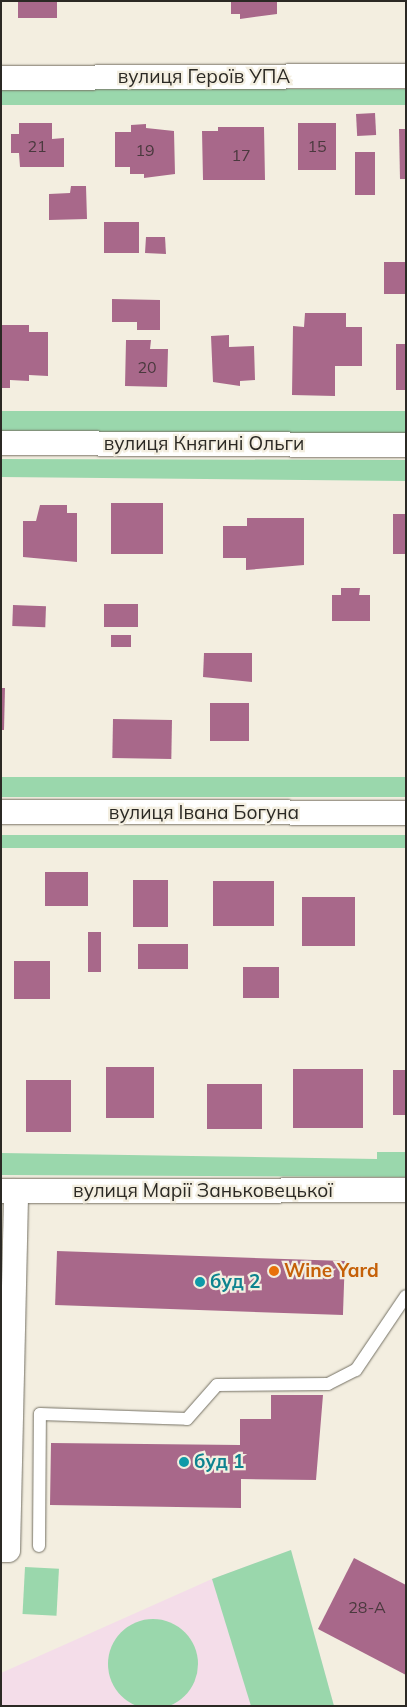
<!DOCTYPE html>
<meta charset="utf-8">
<style>
body{margin:0}
#map{position:relative;width:407px;height:1707px;overflow:hidden;background:#f3eee0;font-family:Mulish,sans-serif}
div>[style]{position:absolute}
.commercial>*{inset:0;background:#f4dde9}
.green>*{inset:0;background:#9ad7ac;transform-origin:0 0}
.round{border-radius:50%}
.building>*{inset:0;background:#a8688a;transform-origin:0 0}
.roads{filter:drop-shadow(0 0 1px #747063) drop-shadow(0 0 1px #747063)}
.service>*{height:12px;margin:-6px;padding:0 6px;transform-origin:6px;border-radius:6px;background:#fff}
.minor>*{height:24px;margin:-12px;padding:0 12px;transform-origin:12px;border-radius:12px;background:#fff}
.dots>*{width:14px;height:14px;translate:-50% -50%;box-sizing:border-box;border:2px solid #f3eee0;border-radius:50%}
span{translate:-50% -50%;white-space:nowrap;text-align:center;line-height:1.15;-webkit-text-stroke:4.5px #f3eee0;paint-order:stroke}
.number-label{font-size:16px;color:#4a393e}
.number-label span{-webkit-text-stroke-width:0}
.street-label{font-size:19px;color:#2b2924}
.food-label{font-size:19px;color:#c56008;font-weight:700}
.left{translate:0 -50%;text-align:left}
.culture-label{font-size:19px;color:#0d838f;font-weight:700}
.frame{position:absolute;inset:0;border:2px solid #2b2924;pointer-events:none}
</style>
<div id="map">
<div class="commercial">
<div style="clip-path:polygon(291px 1550px,334px 1706px,1px 1706px,1px 1673px,212px 1579px)"></div>
</div>
<div class="green">
<div style="left:406px;top:89px;width:16px;height:405px;rotate:90deg"></div>
<div style="left:1px;top:411px;width:405px;height:22px"></div>
<div style="clip-path:polygon(1px 459px,406px 460px,406px 481px,1px 477px)"></div>
<div style="left:1px;top:777px;width:405px;height:20px"></div>
<div style="left:1px;top:835px;width:405px;height:13px"></div>
<div style="clip-path:polygon(377px 1152px,406px 1152px,406px 1177px,1px 1175px,1px 1153px,377px 1159px)"></div>
<div style="clip-path:polygon(291px 1550px,334px 1706px,251px 1706px,212px 1579px)"></div>
<div style="left:25px;top:1567px;width:34px;height:47px;rotate:3deg"></div>
<div class="round" style="left:108px;top:1619px;width:90px;height:90px"></div>
</div>
<div class="building">
<div style="left:18px;top:1px;width:39px;height:17px"></div>
<div style="clip-path:polygon(231px 1px,277px 1px,277px 14px,240px 19px,240px 14px,231px 14px)"></div>
<div style="left:375px;top:113px;width:22px;height:19px;rotate:87deg"></div>
<div style="clip-path:polygon(19px 123px,52px 123px,52px 139px,64px 138px,64px 167px,20px 167px,19px 153px,11px 153px,11px 134px,19px 134px)"></div>
<div style="left:298px;top:123px;width:38px;height:47px"></div>
<div style="clip-path:polygon(146px 124px,146px 128px,174px 131px,175px 174px,144px 178px,144px 174px,130px 174px,130px 167px,115px 167px,115px 132px,131px 132px,131px 125px)"></div>
<div style="clip-path:polygon(218px 127px,264px 127px,265px 180px,203px 180px,202px 131px,218px 131px)"></div>
<div style="clip-path:polygon(399px 129px,406px 129px,406px 179px,400px 179px)"></div>
<div style="left:355px;top:152px;width:20px;height:43px"></div>
<div style="clip-path:polygon(71px 186px,86px 186px,87px 219px,49px 220px,49px 194px,70px 193px)"></div>
<div style="left:104px;top:222px;width:35px;height:31px"></div>
<div style="clip-path:polygon(146px 237px,165px 237px,166px 254px,145px 253px)"></div>
<div style="left:384px;top:262px;width:22px;height:32px"></div>
<div style="clip-path:polygon(112px 299px,160px 300px,160px 330px,137px 330px,137px 322px,112px 322px)"></div>
<div style="clip-path:polygon(305px 313px,346px 313px,346px 327px,362px 327px,362px 366px,335px 366px,335px 396px,292px 395px,293px 326px,304px 327px)"></div>
<div style="clip-path:polygon(1px 325px,29px 325px,29px 332px,48px 332px,48px 376px,29px 375px,29px 381px,10px 380px,10px 388px,1px 388px)"></div>
<div style="clip-path:polygon(229px 335px,229px 347px,254px 346px,255px 380px,240px 381px,240px 386px,213px 382px,211px 336px)"></div>
<div style="clip-path:polygon(126px 340px,151px 340px,150px 349px,168px 349px,167px 387px,125px 386px)"></div>
<div style="left:396px;top:344px;width:10px;height:46px"></div>
<div style="left:111px;top:503px;width:52px;height:51px"></div>
<div style="clip-path:polygon(40px 505px,67px 505px,67px 513px,77px 513px,77px 562px,23px 557px,23px 521px,36px 521px)"></div>
<div style="left:393px;top:514px;width:13px;height:40px"></div>
<div style="clip-path:polygon(247px 518px,304px 518px,304px 565px,246px 570px,246px 558px,223px 558px,223px 526px,247px 526px)"></div>
<div style="clip-path:polygon(341px 588px,360px 588px,359px 595px,370px 595px,370px 621px,332px 621px,332px 595px,341px 595px)"></div>
<div style="left:104px;top:604px;width:34px;height:23px"></div>
<div style="left:13px;top:605px;width:33px;height:21px;rotate:2deg"></div>
<div style="left:111px;top:635px;width:20px;height:12px"></div>
<div style="clip-path:polygon(204px 653px,252px 653px,252px 682px,203px 677px)"></div>
<div style="clip-path:polygon(1px 688px,5px 688px,4px 730px,1px 730px)"></div>
<div style="left:210px;top:703px;width:39px;height:38px"></div>
<div style="left:113px;top:719px;width:59px;height:39px;rotate:1deg"></div>
<div style="left:45px;top:872px;width:43px;height:34px"></div>
<div style="left:133px;top:880px;width:35px;height:47px"></div>
<div style="left:213px;top:881px;width:61px;height:45px"></div>
<div style="left:302px;top:897px;width:53px;height:49px"></div>
<div style="left:88px;top:932px;width:13px;height:40px"></div>
<div style="left:138px;top:944px;width:50px;height:25px"></div>
<div style="left:14px;top:961px;width:36px;height:38px"></div>
<div style="left:243px;top:967px;width:36px;height:31px"></div>
<div style="left:106px;top:1067px;width:48px;height:51px"></div>
<div style="left:293px;top:1069px;width:70px;height:59px"></div>
<div style="left:393px;top:1070px;width:13px;height:45px"></div>
<div style="left:26px;top:1080px;width:45px;height:52px"></div>
<div style="left:207px;top:1084px;width:55px;height:45px"></div>
<div style="left:57px;top:1251px;width:288px;height:54px;rotate:2deg"></div>
<div style="clip-path:polygon(271px 1395px,323px 1395px,316px 1480px,241px 1479px,241px 1508px,50px 1505px,51px 1443px,240px 1445px,240px 1419px,271px 1419px)"></div>
<div style="clip-path:polygon(354px 1558px,406px 1585px,406px 1675px,318px 1629px)"></div>
</div>
<div class="roads">
<div class="service">
<div style="left:39px;top:1546px;width:132px;rotate:-89.6deg"></div>
<div style="left:40px;top:1414px;width:147px;rotate:1.9deg"></div>
<div style="left:187px;top:1419px;width:45px;rotate:-48.6deg"></div>
<div style="left:217px;top:1385px;width:111px;rotate:-0.5deg"></div>
<div style="left:328px;top:1384px;width:31px;rotate:-27deg"></div>
<div style="left:356px;top:1370px;width:89px;rotate:-56deg"></div>
</div>
<div class="minor">
<div style="left:1px;top:78px;width:405px;rotate:-0.3deg"></div>
<div style="left:1px;top:443px;width:405px;rotate:0.3deg"></div>
<div style="left:1px;top:812px;width:405px;rotate:0.1deg"></div>
<div style="left:1px;top:1191px;width:405px;rotate:-0.1deg"></div>
<div style="left:1px;top:1550px;width:7px"></div>
<div style="left:8px;top:1550px;width:359px;rotate:-88.7deg"></div>
</div>
</div>
<div class="dots">
<div style="left:274px;top:1271px;background:#e8710a"></div>
<div style="left:200px;top:1282px;background:#0f9aa8"></div>
<div style="left:184px;top:1462px;background:#0f9aa8"></div>
</div>
<div class="number-label">
<span style="left:37px;top:146px">21</span>
<span style="left:317px;top:146px">15</span>
<span style="left:145px;top:150px">19</span>
<span style="left:241px;top:155px">17</span>
<span style="left:147px;top:367px">20</span>
<span style="left:367px;top:1607px">28-А</span>
</div>
<div class="street-label">
<span style="left:204px;top:77px">вулиця Героїв УПА</span>
<span style="left:204px;top:444px">вулиця Княгині Ольги</span>
<span style="left:204px;top:813px">вулиця Івана Богуна</span>
<span style="left:203px;top:1191px">вулиця Марії Заньковецької</span>
</div>
<div class="food-label">
<span class="left" style="left:284px;top:1271px">Wine Yard</span>
</div>
<div class="culture-label">
<span class="left" style="left:210px;top:1282px">буд 2</span>
<span class="left" style="left:194px;top:1462px">буд 1</span>
</div>
<div class="frame"></div>
</div>
